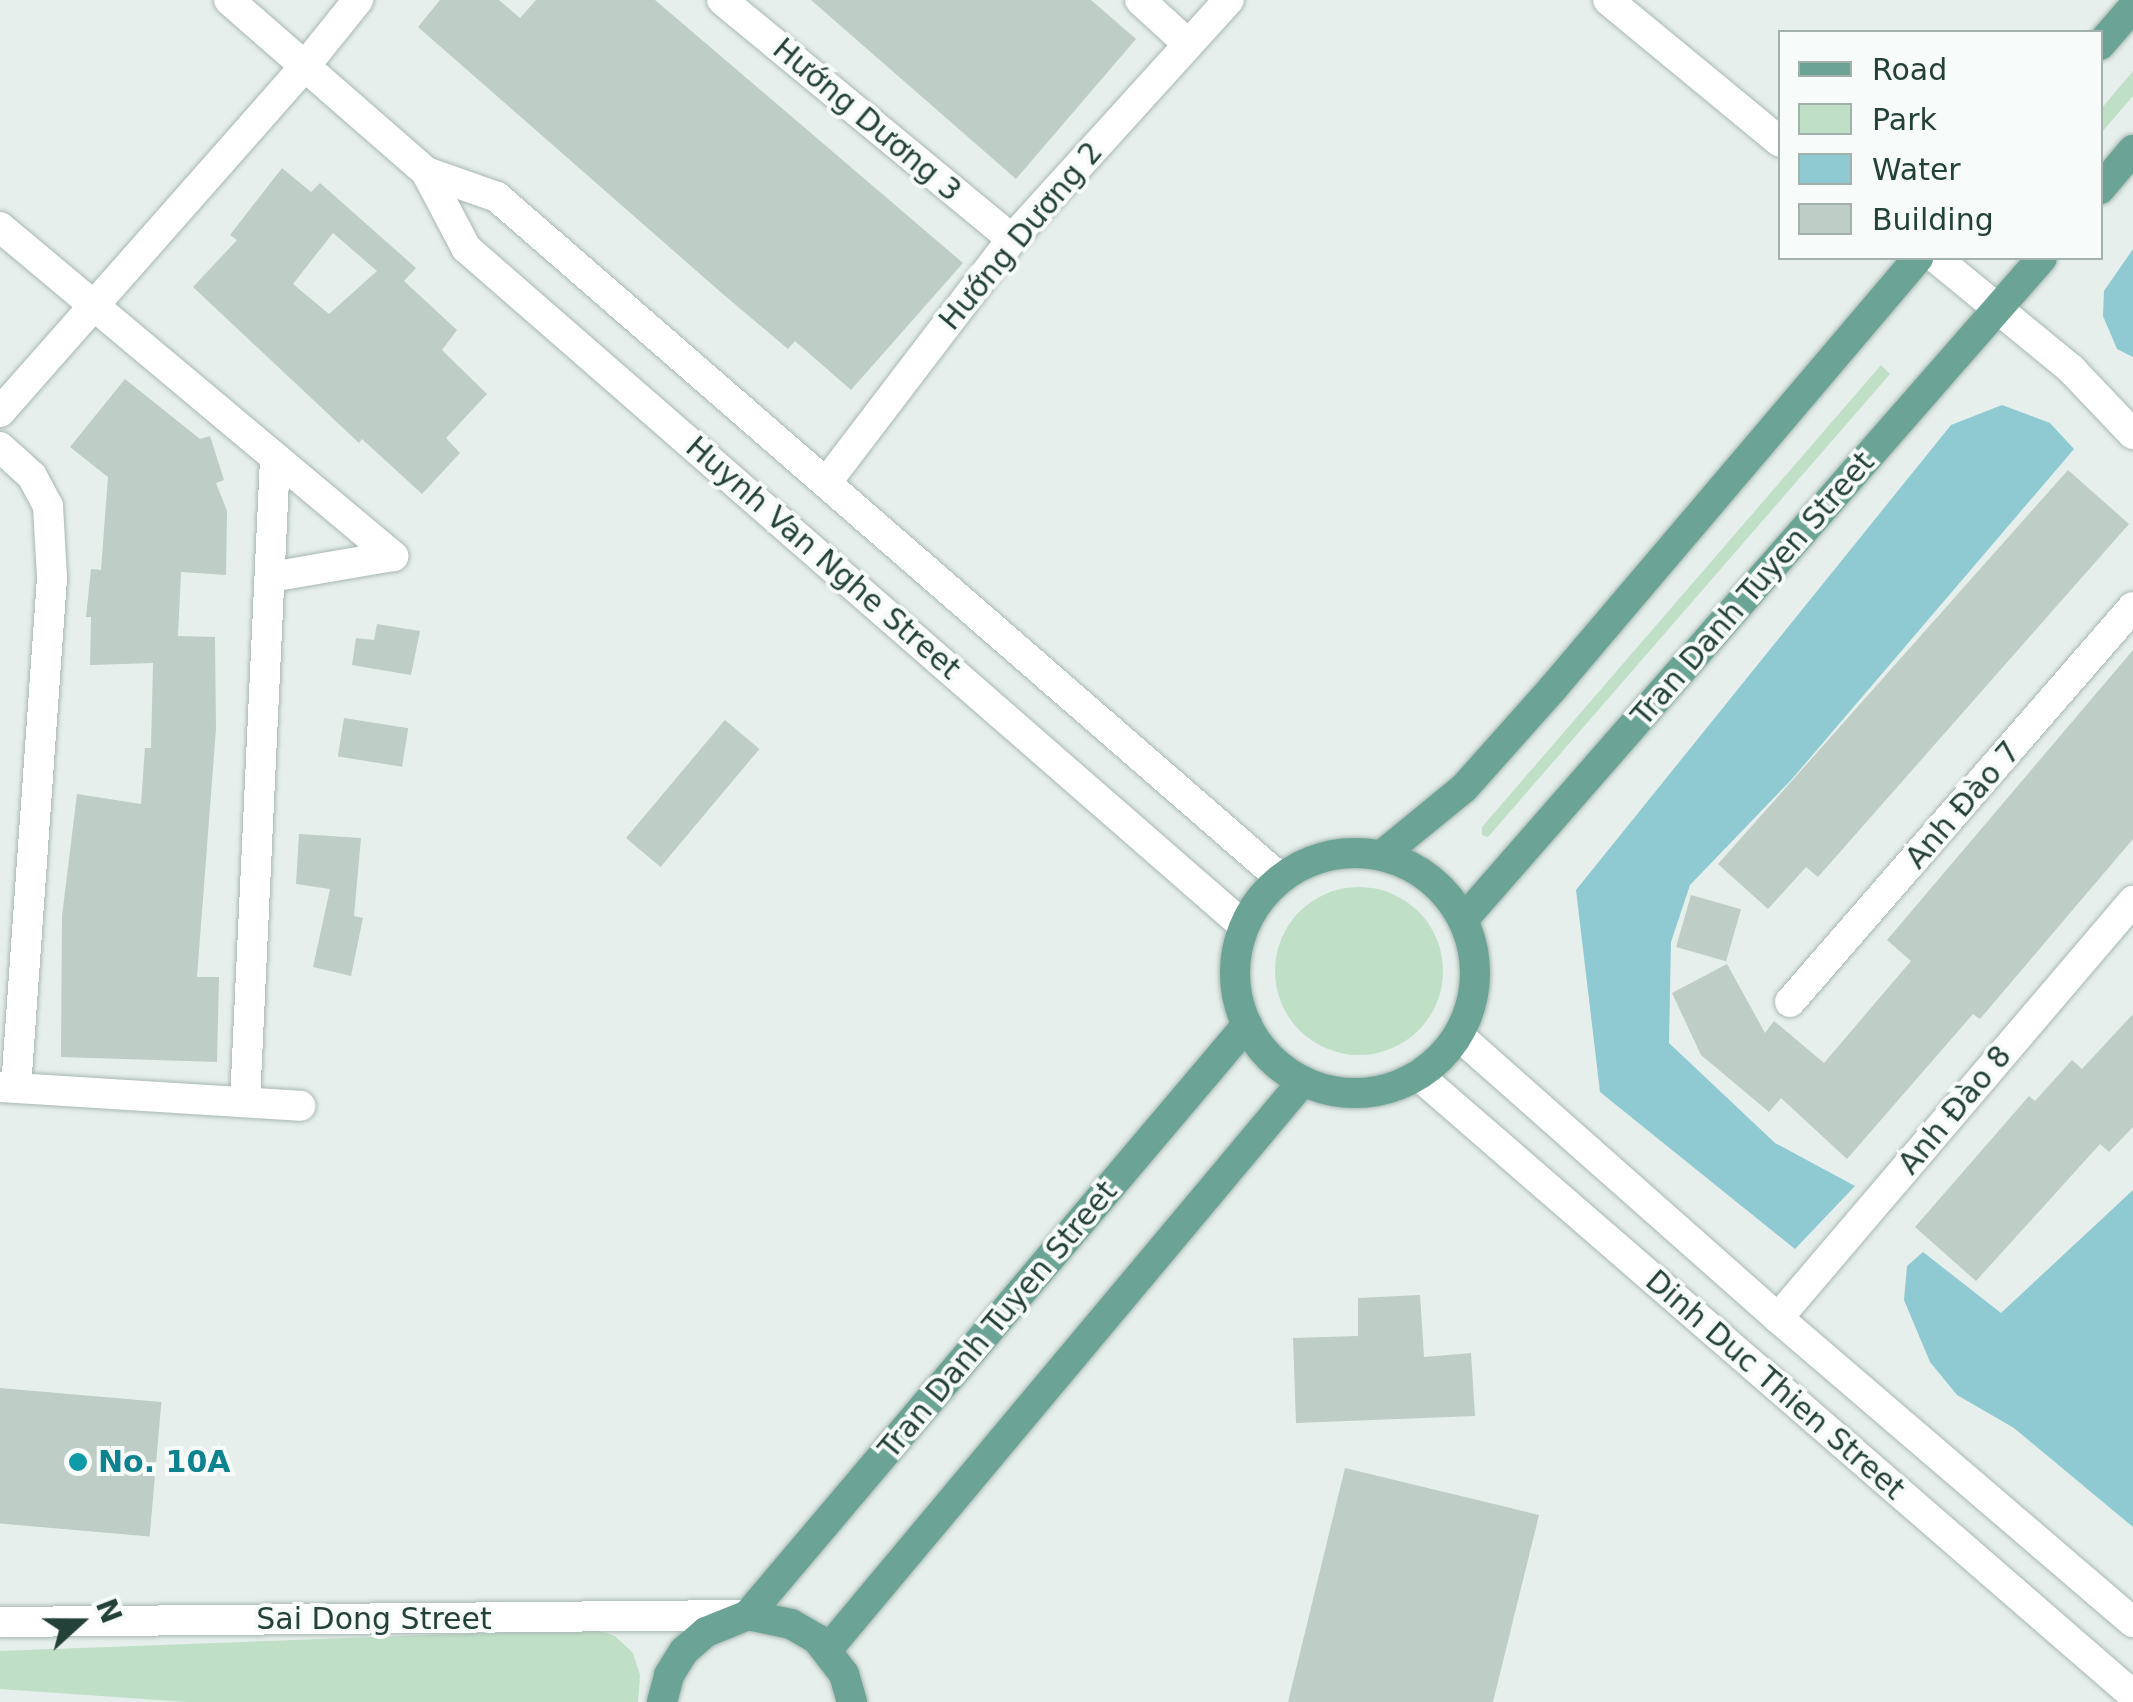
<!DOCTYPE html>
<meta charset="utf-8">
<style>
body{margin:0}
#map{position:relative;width:2133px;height:1702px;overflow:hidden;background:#e6efeb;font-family:"DejaVu Sans",sans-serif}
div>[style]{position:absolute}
.green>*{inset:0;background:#bfdfc7}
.round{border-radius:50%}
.water>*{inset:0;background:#8fcad3}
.building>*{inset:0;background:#becdc6;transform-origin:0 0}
.roads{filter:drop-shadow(0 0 2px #a8b7b2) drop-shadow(0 0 2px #a8b7b2)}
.minor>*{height:30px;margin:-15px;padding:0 15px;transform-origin:15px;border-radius:15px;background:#fff}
.major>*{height:30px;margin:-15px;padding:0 15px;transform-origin:15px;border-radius:15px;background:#6ba494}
.major>.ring{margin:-15px;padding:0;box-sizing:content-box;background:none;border:30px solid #6ba494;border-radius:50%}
.dots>*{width:28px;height:28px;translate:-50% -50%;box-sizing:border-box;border:5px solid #f7fbf9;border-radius:50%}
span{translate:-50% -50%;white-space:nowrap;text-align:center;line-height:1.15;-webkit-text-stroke:8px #f7fbf9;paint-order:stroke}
.street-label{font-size:30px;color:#244139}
.culture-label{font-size:30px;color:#0d838f;font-weight:700}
.left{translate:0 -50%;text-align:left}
.legend{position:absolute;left:1778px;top:30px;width:325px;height:230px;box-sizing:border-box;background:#f7fbf9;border:2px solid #a3b1ac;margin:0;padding:12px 18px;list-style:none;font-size:30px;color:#244139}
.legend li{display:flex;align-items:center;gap:20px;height:50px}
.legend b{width:50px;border:2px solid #a3b1ac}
.north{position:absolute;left:30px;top:1572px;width:100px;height:100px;-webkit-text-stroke:8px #f7fbf9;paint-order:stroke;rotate:69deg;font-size:28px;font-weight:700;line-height:40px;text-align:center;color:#244139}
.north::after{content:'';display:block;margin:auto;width:35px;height:45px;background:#244139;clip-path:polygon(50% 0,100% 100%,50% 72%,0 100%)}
</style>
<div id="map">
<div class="green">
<div style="clip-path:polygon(2133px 71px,2133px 96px,2101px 133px,2101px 109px)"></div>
<div style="clip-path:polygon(1881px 365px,1890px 374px,1488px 837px,1482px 835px,1482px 827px)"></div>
<div class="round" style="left:1275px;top:887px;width:168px;height:168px"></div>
<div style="clip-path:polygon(594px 1629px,615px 1636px,633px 1653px,640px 1675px,638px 1702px,187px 1702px,0 1689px,0 1651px)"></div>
</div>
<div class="water">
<div style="clip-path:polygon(2133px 249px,2133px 357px,2117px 349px,2103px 316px,2104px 291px)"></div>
<div style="clip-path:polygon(2002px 405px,2050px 423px,2074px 449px,1792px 779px,1690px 885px,1671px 942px,1669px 1043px,1775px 1143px,1855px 1186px,1795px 1249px,1600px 1092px,1576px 890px,1951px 425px)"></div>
<div style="clip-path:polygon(2133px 1190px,2133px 1527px,2014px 1428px,1957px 1395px,1930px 1362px,1904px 1300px,1907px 1266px,1923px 1252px,2001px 1313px)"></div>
</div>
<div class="building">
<div style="clip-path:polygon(440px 0,499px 0,520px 18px,536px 0,655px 0,963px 263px,851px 390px,795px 341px,788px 349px,724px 295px,418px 27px)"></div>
<div style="clip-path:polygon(811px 0,1091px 0,1136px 39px,1016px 179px)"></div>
<div style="clip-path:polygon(evenodd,282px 168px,311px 192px,320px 183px,416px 268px,404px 281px,457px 330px,442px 350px,487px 394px,446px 438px,460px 453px,422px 494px,362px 439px,359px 443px,193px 287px,237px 240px,230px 235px,282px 168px,333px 233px,377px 271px,329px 314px,293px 284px,333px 233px)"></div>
<div style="clip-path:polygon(125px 379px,200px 439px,210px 436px,224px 480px,216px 483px,227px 511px,226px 575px,181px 572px,178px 636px,215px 637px,216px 729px,197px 977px,219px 977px,217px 1062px,61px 1057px,62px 916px,77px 794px,141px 804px,145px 748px,151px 748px,153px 663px,90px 665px,91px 617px,86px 617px,91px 569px,101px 570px,108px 477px,70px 447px)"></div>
<div style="clip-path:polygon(2068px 470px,2129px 524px,1818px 877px,1806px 867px,1768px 909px,1718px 864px)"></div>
<div style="clip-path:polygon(377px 624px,420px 631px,411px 675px,352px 665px,356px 638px,374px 640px)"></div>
<div style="clip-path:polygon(2133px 650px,2133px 839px,1980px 1019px,1973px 1014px,1847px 1159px,1781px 1098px,1769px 1112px,1701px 1055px,1672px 993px,1727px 964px,1765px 1033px,1774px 1021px,1824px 1063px,1911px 961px,1887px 940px)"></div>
<div style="left:344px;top:718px;width:65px;height:39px;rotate:9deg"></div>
<div style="left:725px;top:720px;width:45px;height:154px;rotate:40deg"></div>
<div style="clip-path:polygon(299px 834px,361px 838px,354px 916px,363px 918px,351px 976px,313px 967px,330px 889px,296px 884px)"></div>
<div style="left:1691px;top:895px;width:52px;height:54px;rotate:16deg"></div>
<div style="clip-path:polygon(2133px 1014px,2133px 1127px,2109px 1152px,2100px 1144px,1976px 1281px,1915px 1227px,2029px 1096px,2035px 1101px,2072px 1060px,2082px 1069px)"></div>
<div style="clip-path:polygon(1420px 1295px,1424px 1357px,1471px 1353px,1475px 1416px,1296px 1423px,1293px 1338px,1358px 1336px,1358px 1298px)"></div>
<div style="left:0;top:1388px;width:162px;height:135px;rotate:5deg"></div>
<div style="clip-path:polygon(1345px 1468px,1539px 1515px,1493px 1702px,1288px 1702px)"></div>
</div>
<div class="roads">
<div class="minor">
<div style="left:229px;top:0;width:262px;rotate:41.1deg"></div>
<div style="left:426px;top:172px;width:75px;rotate:19.4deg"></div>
<div style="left:497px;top:197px;width:1038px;rotate:41.01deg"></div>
<div style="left:722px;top:0;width:376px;rotate:39.5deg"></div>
<div style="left:1140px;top:0;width:65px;rotate:42.5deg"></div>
<div style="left:1608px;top:0;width:223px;rotate:39.5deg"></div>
<div style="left:426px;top:172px;width:86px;rotate:62.2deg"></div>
<div style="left:466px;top:248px;width:1032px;rotate:41.07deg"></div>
<div style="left:0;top:227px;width:513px;rotate:39.93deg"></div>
<div style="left:1936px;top:258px;width:175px;rotate:39.4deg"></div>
<div style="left:2071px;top:369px;width:90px;rotate:46.4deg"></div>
<div style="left:0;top:412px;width:461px;rotate:-48.6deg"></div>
<div style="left:305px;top:66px;width:85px;rotate:-51.2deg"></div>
<div style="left:0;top:447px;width:43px;rotate:42.2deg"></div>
<div style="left:32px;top:476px;width:34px;rotate:62deg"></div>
<div style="left:48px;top:506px;width:72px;rotate:86.8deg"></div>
<div style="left:52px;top:578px;width:511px;rotate:94.04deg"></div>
<div style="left:826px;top:483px;width:307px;rotate:-52.7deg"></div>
<div style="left:1012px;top:239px;width:323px;rotate:-47.8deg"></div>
<div style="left:271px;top:577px;width:124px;rotate:-9.8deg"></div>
<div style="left:1790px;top:1002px;width:523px;rotate:-49.03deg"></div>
<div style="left:1458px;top:1035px;width:427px;rotate:41.5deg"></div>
<div style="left:1778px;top:1318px;width:467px;rotate:40.6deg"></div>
<div style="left:1418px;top:1075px;width:946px;rotate:40.93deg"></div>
<div style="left:0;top:1087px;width:301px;rotate:3.6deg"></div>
<div style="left:245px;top:1102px;width:645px;rotate:-87.33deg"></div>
<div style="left:1778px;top:1318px;width:548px;rotate:-49.59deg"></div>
<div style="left:0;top:1622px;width:745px;rotate:-0.54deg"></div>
</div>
<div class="major">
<div style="left:2100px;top:45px;width:50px;rotate:-49deg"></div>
<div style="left:2100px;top:189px;width:51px;rotate:-49.8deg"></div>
<div class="ring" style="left:1235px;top:853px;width:210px;height:210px"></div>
<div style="left:1382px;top:855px;width:106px;rotate:-39.3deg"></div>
<div style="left:1464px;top:788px;width:134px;rotate:-48.3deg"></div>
<div style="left:1553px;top:688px;width:564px;rotate:-49.67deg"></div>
<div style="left:1463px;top:920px;width:879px;rotate:-48.83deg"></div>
<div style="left:748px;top:1615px;width:773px;rotate:-49.78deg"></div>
<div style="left:828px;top:1649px;width:740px;rotate:-50.1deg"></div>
<div style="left:662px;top:1702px;width:28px;rotate:-75deg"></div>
<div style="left:669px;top:1675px;width:28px;rotate:-58deg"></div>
<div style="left:684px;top:1651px;width:29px;rotate:-41deg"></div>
<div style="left:706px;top:1632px;width:45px;rotate:-22deg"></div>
<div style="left:748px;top:1615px;width:44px;rotate:11.8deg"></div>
<div style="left:791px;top:1624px;width:30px;rotate:30deg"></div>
<div style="left:817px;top:1639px;width:44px;rotate:52.4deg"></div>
<div style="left:844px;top:1674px;width:29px;rotate:74deg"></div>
</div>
</div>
<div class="dots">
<div style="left:78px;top:1462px;background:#0f9aa8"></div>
</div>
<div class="street-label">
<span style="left:867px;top:120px;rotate:40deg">Hướng Dương 3</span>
<span style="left:1021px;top:236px;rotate:-50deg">Hướng Dương 2</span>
<span style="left:823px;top:558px;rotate:41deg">Huynh Van Nghe Street</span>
<span style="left:1753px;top:589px;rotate:-49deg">Tran Danh Tuyen Street</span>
<span style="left:1963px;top:805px;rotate:-49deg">Anh Đào 7</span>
<span style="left:1955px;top:1110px;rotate:-50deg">Anh Đào 8</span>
<span style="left:998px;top:1320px;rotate:-50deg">Tran Danh Tuyen Street</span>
<span style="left:1775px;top:1385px;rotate:41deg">Dinh Duc Thien Street</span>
<span style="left:374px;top:1619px">Sai Dong Street</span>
</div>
<div class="culture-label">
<span class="left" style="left:98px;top:1462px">No. 10A</span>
</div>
<ul class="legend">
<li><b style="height:12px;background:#6ba494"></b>Road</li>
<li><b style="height:28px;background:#bfdfc7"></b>Park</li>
<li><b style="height:28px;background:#8fcad3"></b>Water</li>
<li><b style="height:28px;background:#becdc6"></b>Building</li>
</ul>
<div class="north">N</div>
</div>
